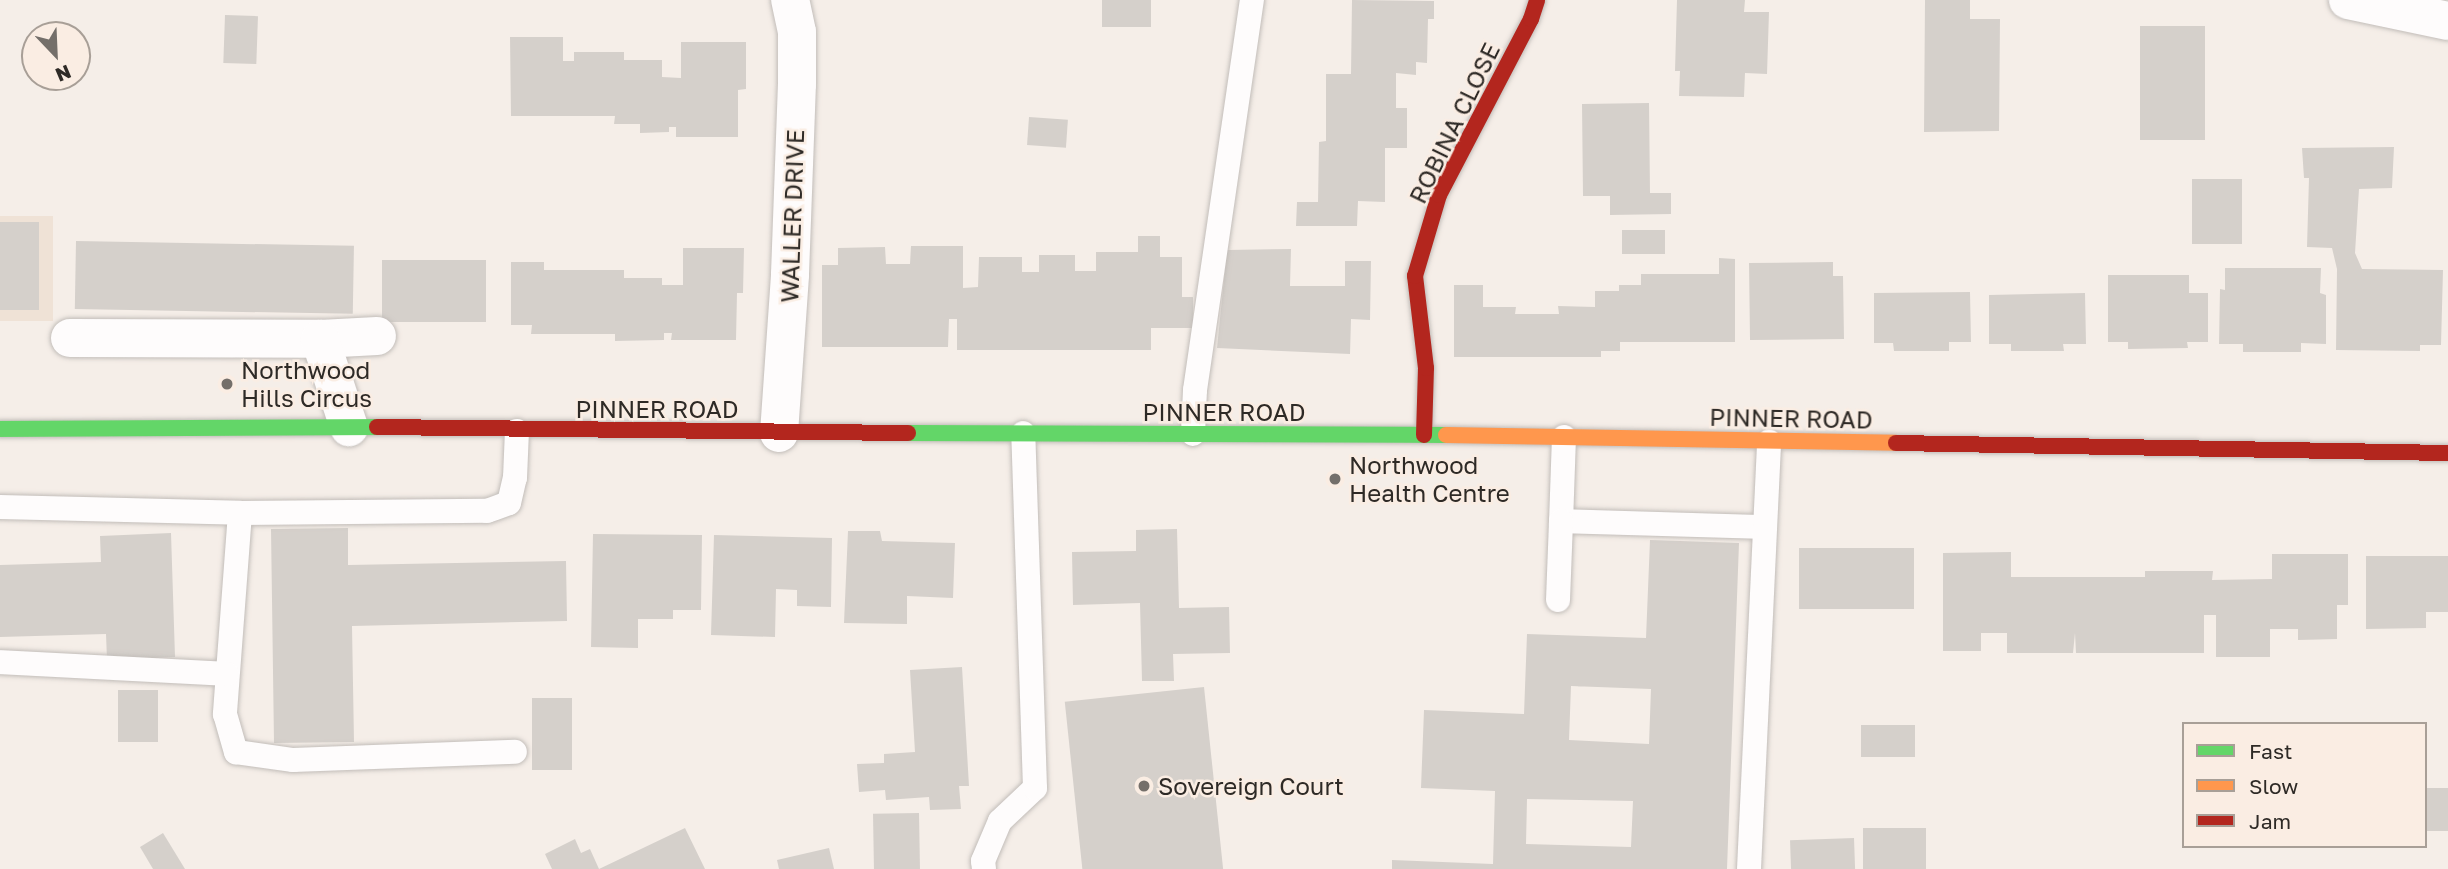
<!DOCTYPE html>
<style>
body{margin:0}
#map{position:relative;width:2448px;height:869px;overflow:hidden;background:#f5eee8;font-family:"Golos Text",sans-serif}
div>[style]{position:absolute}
.built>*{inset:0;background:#efe2d6;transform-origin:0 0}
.building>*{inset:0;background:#d5d0cb;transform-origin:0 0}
.roads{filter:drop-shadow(0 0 2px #c2bdb9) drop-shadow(0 0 2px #c2bdb9)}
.lane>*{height:24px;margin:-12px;padding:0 12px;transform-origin:12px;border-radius:12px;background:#fefcfc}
.street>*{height:38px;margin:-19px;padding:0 19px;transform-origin:19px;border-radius:19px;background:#fefcfc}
.fast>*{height:16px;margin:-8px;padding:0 8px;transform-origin:8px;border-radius:8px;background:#63d668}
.slow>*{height:16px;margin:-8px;padding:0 8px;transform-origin:8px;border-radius:8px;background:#ff974d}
.jam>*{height:16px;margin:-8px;padding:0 8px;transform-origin:8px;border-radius:8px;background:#b3261e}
.dots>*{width:19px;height:19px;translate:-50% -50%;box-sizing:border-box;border:4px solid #faede3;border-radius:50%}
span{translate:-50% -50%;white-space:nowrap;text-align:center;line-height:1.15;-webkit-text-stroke:5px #faede3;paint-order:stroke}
.street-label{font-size:24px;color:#2e2a26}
.poi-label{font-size:24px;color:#2e2a26}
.left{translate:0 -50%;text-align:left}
.legend{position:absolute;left:2182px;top:722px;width:245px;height:126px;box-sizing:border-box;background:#faede3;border:2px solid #a89f97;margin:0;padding:9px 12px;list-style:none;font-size:21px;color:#2e2a26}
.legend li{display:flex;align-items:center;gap:14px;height:35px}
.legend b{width:35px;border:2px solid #a89f97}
.north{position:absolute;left:21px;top:21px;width:70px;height:70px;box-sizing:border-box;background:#faede3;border:2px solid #a89f97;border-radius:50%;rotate:157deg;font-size:19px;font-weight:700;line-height:28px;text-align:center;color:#2e2a26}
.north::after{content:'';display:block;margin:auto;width:24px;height:32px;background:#746f6a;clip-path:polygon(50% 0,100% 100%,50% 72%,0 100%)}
</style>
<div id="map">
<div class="built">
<div style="left:0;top:216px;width:53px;height:105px"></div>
</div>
<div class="building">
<div style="left:1102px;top:0;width:49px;height:27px"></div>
<div style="clip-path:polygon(1352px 0,1434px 1px,1434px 19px,1428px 19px,1427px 63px,1416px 62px,1416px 75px,1396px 73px,1396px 108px,1407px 108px,1407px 148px,1385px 148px,1385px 202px,1358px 201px,1357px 226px,1296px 226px,1297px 202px,1318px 202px,1319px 142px,1326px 141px,1326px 74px,1351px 74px)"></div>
<div style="clip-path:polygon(1677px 0,1745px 0,1744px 12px,1769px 12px,1767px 74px,1745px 73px,1744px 97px,1679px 96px,1680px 71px,1675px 71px)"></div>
<div style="clip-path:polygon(1925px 0,1970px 0,1970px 19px,2000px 19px,1999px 131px,1924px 132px)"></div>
<div style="left:225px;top:15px;width:33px;height:48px;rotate:2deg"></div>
<div style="left:2140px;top:26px;width:65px;height:114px"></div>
<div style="clip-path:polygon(510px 37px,563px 37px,563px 61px,574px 61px,574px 52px,624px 52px,624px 60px,662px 60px,662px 77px,681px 78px,681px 42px,746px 42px,746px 89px,738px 90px,738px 137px,676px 137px,676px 127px,669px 127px,669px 132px,640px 133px,640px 124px,614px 124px,615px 116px,511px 116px)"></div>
<div style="clip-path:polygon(1649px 103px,1650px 193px,1671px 193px,1671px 214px,1610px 215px,1610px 196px,1583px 196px,1582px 104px)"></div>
<div style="left:1029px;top:117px;width:39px;height:28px;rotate:4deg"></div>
<div style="clip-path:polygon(2394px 147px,2392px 188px,2359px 189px,2355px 253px,2362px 269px,2443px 270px,2441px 345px,2420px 345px,2420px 351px,2336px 350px,2337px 269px,2332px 248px,2307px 247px,2309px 178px,2304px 178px,2302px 148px)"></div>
<div style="left:2192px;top:179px;width:50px;height:65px"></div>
<div style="left:0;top:222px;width:39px;height:88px"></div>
<div style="left:1622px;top:230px;width:43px;height:24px"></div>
<div style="clip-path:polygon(1138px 236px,1160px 236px,1160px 257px,1182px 257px,1182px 297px,1193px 297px,1193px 328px,1151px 328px,1151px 350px,957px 350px,957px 319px,949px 319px,948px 347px,822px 347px,822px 265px,838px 265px,838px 248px,885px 247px,886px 264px,910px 264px,911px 246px,963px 246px,963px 288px,978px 287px,979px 257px,1022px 257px,1022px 272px,1039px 272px,1039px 255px,1075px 255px,1075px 271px,1096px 271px,1096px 252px,1138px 252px)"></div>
<div style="left:76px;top:241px;width:278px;height:68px;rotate:1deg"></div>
<div style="clip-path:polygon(683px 248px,744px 248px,743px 293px,737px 293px,736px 340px,671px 340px,672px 333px,664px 333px,664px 340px,615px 341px,615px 334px,531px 334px,532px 325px,511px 325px,511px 262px,544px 262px,544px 270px,624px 270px,624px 278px,662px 278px,662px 285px,683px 285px)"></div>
<div style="clip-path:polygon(1291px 249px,1290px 286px,1345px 286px,1345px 261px,1371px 261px,1370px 320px,1351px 319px,1350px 354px,1217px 348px,1227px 250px)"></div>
<div style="clip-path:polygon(1719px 258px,1735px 259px,1735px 342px,1620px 342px,1620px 351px,1601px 351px,1601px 357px,1454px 357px,1454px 285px,1483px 285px,1483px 307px,1516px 307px,1515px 314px,1559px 314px,1558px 306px,1595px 307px,1595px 291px,1619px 291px,1619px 285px,1641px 285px,1641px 274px,1719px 274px)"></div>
<div style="left:382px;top:260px;width:104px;height:62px"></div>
<div style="clip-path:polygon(1833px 262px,1833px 276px,1843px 276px,1844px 339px,1750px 340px,1749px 263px)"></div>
<div style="clip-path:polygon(2225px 268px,2321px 268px,2320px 293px,2326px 295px,2326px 344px,2301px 343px,2301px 352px,2243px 352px,2243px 344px,2219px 344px,2220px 289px,2225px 290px)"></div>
<div style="clip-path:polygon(2108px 275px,2189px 275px,2189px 293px,2208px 293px,2208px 342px,2187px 342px,2188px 348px,2128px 349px,2128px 342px,2108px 342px)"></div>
<div style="clip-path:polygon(1970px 292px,1971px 342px,1949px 342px,1949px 351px,1894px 351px,1893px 343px,1874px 343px,1874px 293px)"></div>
<div style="clip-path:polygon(2085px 293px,2086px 344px,2063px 344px,2064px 351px,2011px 351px,2011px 344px,1989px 344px,1989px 295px)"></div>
<div style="clip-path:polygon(348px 528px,348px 565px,566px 561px,567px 621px,352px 626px,354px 742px,274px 743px,271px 529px)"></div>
<div style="clip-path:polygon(1177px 529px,1179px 608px,1229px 607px,1230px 653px,1173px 654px,1174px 681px,1142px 681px,1140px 603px,1073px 605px,1072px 552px,1136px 551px,1136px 530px)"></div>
<div style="clip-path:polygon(848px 531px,880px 531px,882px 541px,955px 543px,953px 598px,907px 596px,907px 624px,844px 623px)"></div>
<div style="clip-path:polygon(171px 533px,175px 657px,107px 660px,106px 634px,0 637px,0 565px,101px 562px,100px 536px)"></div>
<div style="clip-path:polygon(593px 534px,702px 535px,701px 610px,673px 610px,673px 619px,638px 619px,638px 648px,591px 647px)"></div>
<div style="clip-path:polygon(714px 535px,832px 538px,831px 607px,797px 606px,797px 590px,776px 589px,775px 637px,711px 635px)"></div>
<div style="clip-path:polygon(evenodd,1650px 540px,1739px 543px,1727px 869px,1392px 869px,1392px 860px,1493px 864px,1495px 791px,1421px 788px,1424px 710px,1524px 714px,1527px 634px,1646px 638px,1650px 540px,1571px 686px,1651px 689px,1649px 744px,1569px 740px,1571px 686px,1650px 540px,1527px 799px,1633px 801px,1631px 847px,1526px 844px,1527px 799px)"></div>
<div style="left:1799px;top:548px;width:115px;height:61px"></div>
<div style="clip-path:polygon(2011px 552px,2011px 577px,2145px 577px,2145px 571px,2213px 571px,2212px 580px,2272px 579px,2272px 554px,2348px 554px,2348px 605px,2337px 605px,2337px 639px,2298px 640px,2298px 629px,2270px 629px,2270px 657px,2216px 657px,2216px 615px,2204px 615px,2204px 653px,2076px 653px,2075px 633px,2073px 653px,2007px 653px,2007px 633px,1981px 633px,1981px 651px,1943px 651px,1943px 553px)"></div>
<div style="clip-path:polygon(2366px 556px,2448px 556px,2448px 612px,2426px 612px,2426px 628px,2366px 629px)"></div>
<div style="clip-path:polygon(962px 667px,969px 786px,959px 786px,961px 809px,930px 810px,929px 797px,886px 800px,885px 790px,859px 792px,857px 764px,884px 763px,884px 754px,915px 752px,910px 670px)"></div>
<div style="left:1204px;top:687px;width:183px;height:140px;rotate:84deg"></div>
<div style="left:118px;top:690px;width:40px;height:52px"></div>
<div style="left:532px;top:698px;width:40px;height:72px"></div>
<div style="left:1861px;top:725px;width:54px;height:32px"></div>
<div style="left:2425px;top:788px;width:23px;height:43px"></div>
<div style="left:919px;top:813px;width:56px;height:46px;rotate:89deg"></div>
<div style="clip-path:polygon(685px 828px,705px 869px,552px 869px,545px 854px,575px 839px,581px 853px,590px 849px,599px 869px)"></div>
<div style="left:1926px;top:828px;width:41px;height:63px;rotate:90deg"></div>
<div style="clip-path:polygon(163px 833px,185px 869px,153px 869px,140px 847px)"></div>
<div style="left:1854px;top:838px;width:31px;height:64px;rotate:88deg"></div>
<div style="clip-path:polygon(829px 848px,834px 869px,779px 869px,777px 860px)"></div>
</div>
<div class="roads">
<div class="lane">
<div style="left:1193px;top:434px;width:44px;rotate:-87.4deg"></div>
<div style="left:1195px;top:390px;width:394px;rotate:-81.7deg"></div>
<div style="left:1564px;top:437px;width:84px;rotate:92deg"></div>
<div style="left:1561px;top:521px;width:203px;rotate:1.7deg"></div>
<div style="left:0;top:507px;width:240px;rotate:1.4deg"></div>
<div style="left:240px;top:513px;width:247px;rotate:-0.5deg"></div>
<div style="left:487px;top:511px;width:23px;rotate:-20deg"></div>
<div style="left:509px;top:503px;width:26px;rotate:-77deg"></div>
<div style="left:515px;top:478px;width:47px;rotate:-87.6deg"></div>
<div style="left:240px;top:513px;width:202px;rotate:94.3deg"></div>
<div style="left:225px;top:714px;width:40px;rotate:74deg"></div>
<div style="left:236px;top:752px;width:58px;rotate:8deg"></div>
<div style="left:293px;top:760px;width:222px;rotate:-2.1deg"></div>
<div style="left:1558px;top:600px;width:79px;rotate:-87.8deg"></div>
<div style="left:0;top:662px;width:227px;rotate:3deg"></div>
<div style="left:984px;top:869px;width:8px;rotate:-97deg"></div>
<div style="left:983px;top:861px;width:43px;rotate:-67deg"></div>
<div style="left:1000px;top:821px;width:48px;rotate:-43.3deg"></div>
<div style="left:1035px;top:788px;width:355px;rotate:-91.9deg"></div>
<div style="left:1749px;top:869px;width:428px;rotate:-87.3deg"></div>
</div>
<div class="street">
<div style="left:2348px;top:0;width:102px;rotate:11.9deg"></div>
<div style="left:70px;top:338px;width:250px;rotate:0.2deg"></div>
<div style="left:320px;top:339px;width:57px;rotate:-3deg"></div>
<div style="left:320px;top:339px;width:93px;rotate:71.8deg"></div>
<div style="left:779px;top:433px;width:159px;rotate:-86deg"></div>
<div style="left:790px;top:274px;width:190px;rotate:-87.9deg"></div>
<div style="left:797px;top:84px;width:52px;rotate:-90deg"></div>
<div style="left:797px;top:32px;width:33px;rotate:-102deg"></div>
</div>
<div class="fast">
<div style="left:0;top:429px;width:377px;rotate:-0.3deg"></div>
<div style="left:908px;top:433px;width:538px;rotate:0.21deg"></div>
</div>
<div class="slow">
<div style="left:1446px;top:435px;width:450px;rotate:1deg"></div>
</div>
<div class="jam">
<div style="left:377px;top:427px;width:531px;rotate:0.65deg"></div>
<div style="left:1424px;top:435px;width:67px;rotate:-88.3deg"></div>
<div style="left:1426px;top:368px;width:93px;rotate:-96.8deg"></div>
<div style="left:1415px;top:276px;width:84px;rotate:-73.5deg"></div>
<div style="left:1439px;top:195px;width:199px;rotate:-62.4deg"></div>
<div style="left:1531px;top:19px;width:20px;rotate:-72deg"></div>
<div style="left:1896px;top:443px;width:552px;rotate:1.04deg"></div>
</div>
</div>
<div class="dots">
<div style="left:227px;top:384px;background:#746f6a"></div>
<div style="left:1335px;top:479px;background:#746f6a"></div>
<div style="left:1144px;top:786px;background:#746f6a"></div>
</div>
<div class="street-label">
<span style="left:1454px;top:123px;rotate:-64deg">ROBINA CLOSE</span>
<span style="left:792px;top:216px;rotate:-88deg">WALLER DRIVE</span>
<span style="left:657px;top:409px">PINNER ROAD</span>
<span style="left:1224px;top:412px">PINNER ROAD</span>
<span style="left:1791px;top:418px;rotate:1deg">PINNER ROAD</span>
</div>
<div class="poi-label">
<span class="left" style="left:241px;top:384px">Northwood<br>Hills Circus</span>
<span class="left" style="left:1349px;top:479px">Northwood<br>Health Centre</span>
<span class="left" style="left:1158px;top:786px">Sovereign Court</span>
</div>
<ul class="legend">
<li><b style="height:9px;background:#63d668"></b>Fast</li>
<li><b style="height:9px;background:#ff974d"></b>Slow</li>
<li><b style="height:9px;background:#b3261e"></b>Jam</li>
</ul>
<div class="north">N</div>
</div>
